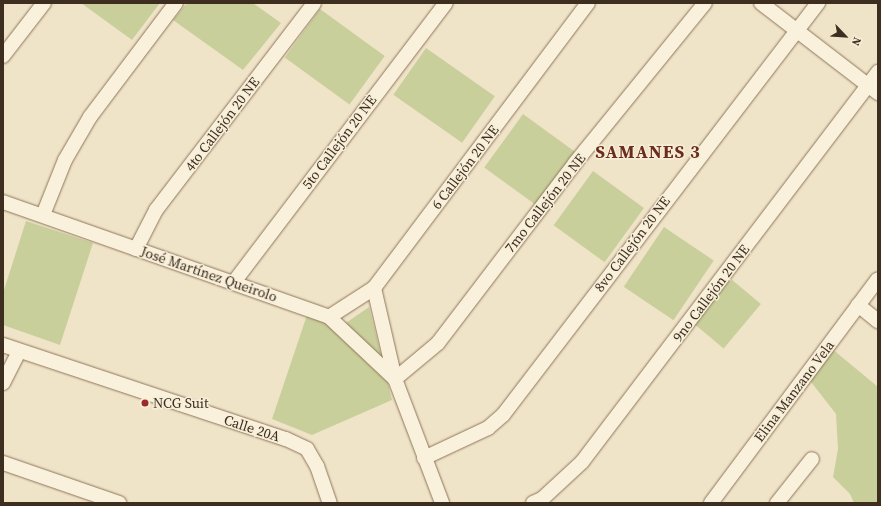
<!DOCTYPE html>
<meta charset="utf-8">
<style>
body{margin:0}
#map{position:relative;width:881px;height:506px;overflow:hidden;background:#f0e4c8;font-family:"Source Serif 4",serif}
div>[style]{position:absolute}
.green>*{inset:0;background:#c9cf9b;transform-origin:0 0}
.roads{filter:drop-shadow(0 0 1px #8d765c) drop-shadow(0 0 1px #8d765c)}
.minor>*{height:14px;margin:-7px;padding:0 7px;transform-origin:7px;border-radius:7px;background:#faf1dc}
.dots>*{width:11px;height:11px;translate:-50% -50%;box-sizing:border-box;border:2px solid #f7eed8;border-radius:50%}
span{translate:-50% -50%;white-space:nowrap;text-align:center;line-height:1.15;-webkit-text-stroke:3px #f7eed8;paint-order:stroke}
.street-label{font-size:14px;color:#3d2e20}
.poi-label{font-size:14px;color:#3d2e20}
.left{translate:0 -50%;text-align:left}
.district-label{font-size:18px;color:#6b2e1e;font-weight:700;letter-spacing:1px}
.frame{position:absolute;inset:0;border:4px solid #3d2e20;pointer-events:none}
.north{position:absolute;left:825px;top:16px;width:40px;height:40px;-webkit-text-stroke:3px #f7eed8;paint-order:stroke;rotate:115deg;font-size:11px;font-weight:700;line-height:16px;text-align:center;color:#3d2e20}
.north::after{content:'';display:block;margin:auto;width:14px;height:18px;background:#3d2e20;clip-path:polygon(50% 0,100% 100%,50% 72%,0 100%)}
</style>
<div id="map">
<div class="green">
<div style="clip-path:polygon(81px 3px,160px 3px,132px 40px)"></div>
<div style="clip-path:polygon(187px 3px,253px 3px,281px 23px,243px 70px,173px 20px)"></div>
<div style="left:320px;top:9px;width:80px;height:60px;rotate:36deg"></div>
<div style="left:426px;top:48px;width:84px;height:57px;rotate:35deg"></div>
<div style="left:523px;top:114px;width:66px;height:66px;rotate:36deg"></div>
<div style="left:593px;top:171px;width:63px;height:67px;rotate:36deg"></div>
<div style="clip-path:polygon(26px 221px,93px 243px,60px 345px,3px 325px,3px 293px)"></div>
<div style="left:664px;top:227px;width:60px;height:72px;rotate:34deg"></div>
<div style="left:731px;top:279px;width:39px;height:58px;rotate:40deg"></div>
<div style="clip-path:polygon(369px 307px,392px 400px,312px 435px,272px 419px,307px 315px,340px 327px)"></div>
<div style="clip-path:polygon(831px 348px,878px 387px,878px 503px,854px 503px,850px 494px,833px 477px,838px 449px,836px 414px,808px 378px)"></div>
</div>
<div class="roads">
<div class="minor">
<div style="left:761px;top:3px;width:148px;rotate:37.6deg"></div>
<div style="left:3px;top:56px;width:67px;rotate:-52.3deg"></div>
<div style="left:3px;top:202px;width:346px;rotate:19.4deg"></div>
<div style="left:329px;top:317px;width:91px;rotate:43.2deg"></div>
<div style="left:395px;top:379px;width:56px;rotate:-39.9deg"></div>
<div style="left:438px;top:343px;width:226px;rotate:-52.7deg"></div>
<div style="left:575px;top:163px;width:206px;rotate:-50.9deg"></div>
<div style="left:43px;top:215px;width:59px;rotate:-68.2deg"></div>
<div style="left:65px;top:160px;width:50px;rotate:-59.8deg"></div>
<div style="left:90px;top:117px;width:143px;rotate:-53deg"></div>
<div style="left:136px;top:249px;width:44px;rotate:-62.9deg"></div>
<div style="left:156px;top:210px;width:260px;rotate:-52.6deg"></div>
<div style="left:234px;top:282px;width:350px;rotate:-52.8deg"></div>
<div style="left:374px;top:288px;width:93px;rotate:77deg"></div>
<div style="left:395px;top:379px;width:133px;rotate:69.2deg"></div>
<div style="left:858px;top:305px;width:26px;rotate:39deg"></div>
<div style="left:329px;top:317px;width:54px;rotate:-32.8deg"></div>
<div style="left:374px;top:288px;width:356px;rotate:-53.1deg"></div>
<div style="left:3px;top:345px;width:298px;rotate:18.4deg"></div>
<div style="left:286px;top:439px;width:23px;rotate:25deg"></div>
<div style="left:307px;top:449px;width:20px;rotate:60deg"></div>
<div style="left:317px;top:466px;width:39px;rotate:71deg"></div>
<div style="left:3px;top:383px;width:36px;rotate:-63deg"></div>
<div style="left:424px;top:458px;width:71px;rotate:-25.1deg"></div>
<div style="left:488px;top:428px;width:20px;rotate:-41deg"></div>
<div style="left:503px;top:415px;width:519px;rotate:-52.6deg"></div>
<div style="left:3px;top:463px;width:123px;rotate:19deg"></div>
<div style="left:533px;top:503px;width:10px;rotate:-24deg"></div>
<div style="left:542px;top:499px;width:54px;rotate:-42.8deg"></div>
<div style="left:582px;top:462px;width:490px;rotate:-52.8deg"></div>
<div style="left:711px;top:503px;width:279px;rotate:-53.3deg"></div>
<div style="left:777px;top:503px;width:56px;rotate:-51.5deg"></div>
</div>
</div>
<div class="dots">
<div style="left:145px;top:403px;background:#9e2a2b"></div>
</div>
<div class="street-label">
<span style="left:222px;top:124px;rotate:-53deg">4to Callejón 20 NE</span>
<span style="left:339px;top:142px;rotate:-53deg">5to Callejón 20 NE</span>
<span style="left:465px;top:167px;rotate:-53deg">6 Callejón 20 NE</span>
<span style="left:545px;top:203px;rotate:-52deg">7mo Callejón 20 NE</span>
<span style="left:632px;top:244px;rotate:-53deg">8vo Callejón 20 NE</span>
<span style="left:209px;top:274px;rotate:19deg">José Martínez Queirolo</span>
<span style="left:711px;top:293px;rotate:-53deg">9no Callejón 20 NE</span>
<span style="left:794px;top:391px;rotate:-53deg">Elina Manzano Vela</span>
<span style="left:252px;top:428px;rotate:18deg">Calle 20A</span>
</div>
<div class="poi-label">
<span class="left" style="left:153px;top:403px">NCG Suit</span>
</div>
<div class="district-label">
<span style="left:648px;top:152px">SAMANES 3</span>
</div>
<div class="frame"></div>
<div class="north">N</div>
</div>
